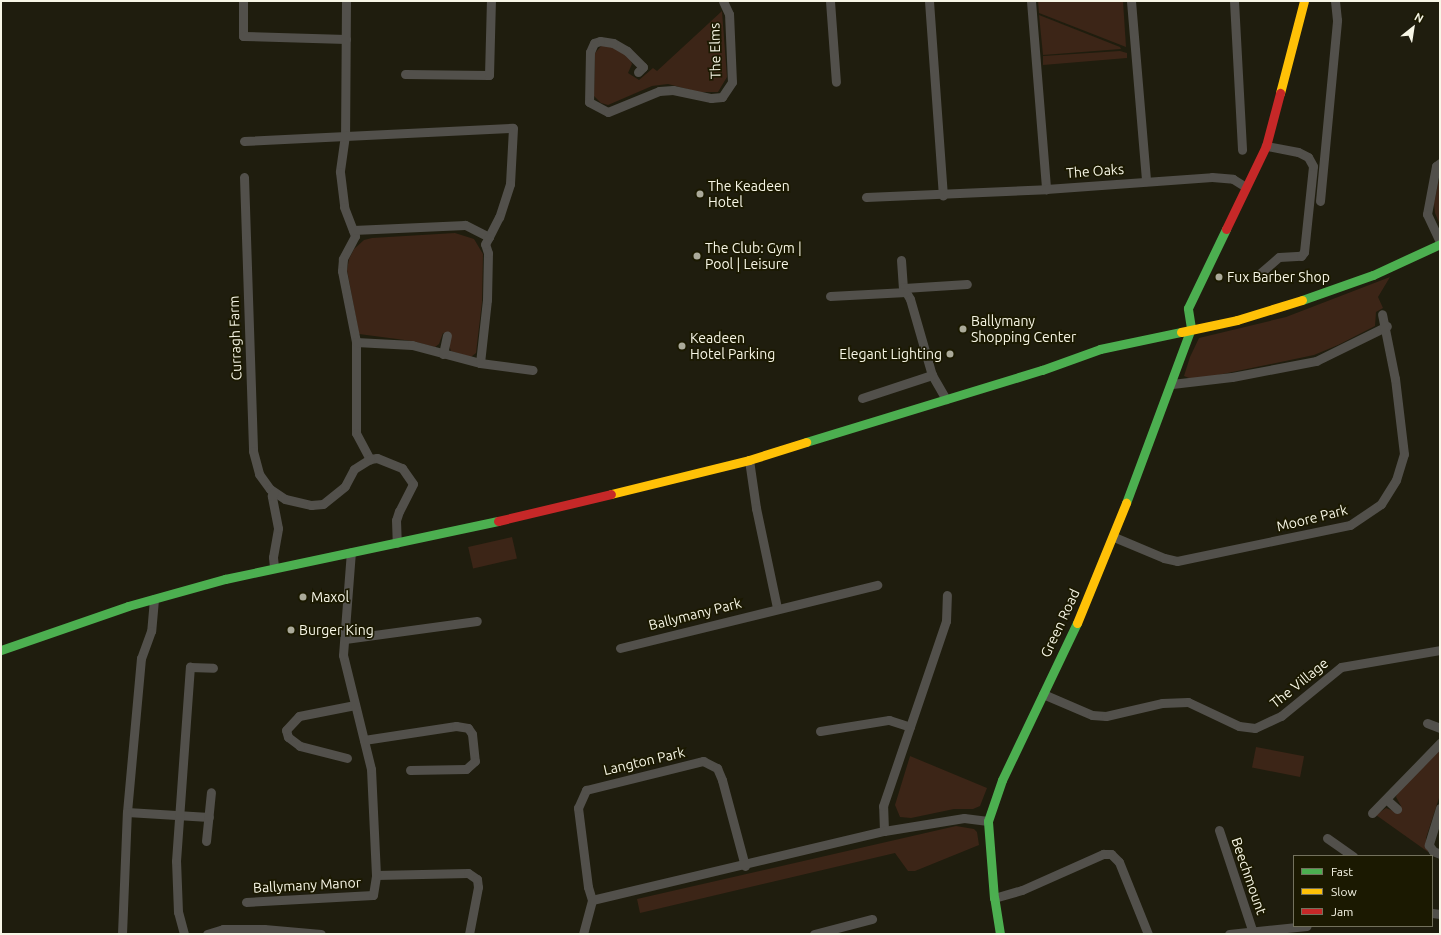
<!DOCTYPE html>
<style>
body{margin:0}
#map{position:relative;width:1441px;height:935px;overflow:hidden;background:#1f1d0e;font-family:Ubuntu,sans-serif}
div>[style]{position:absolute}
.green>*{inset:0;background:#3c2517;transform-origin:0 0}
.street>*{height:9px;margin:-4.5px;padding:0 4.5px;transform-origin:4.5px;border-radius:4.5px;background:#52504b}
.fast>*{height:9px;margin:-4.5px;padding:0 4.5px;transform-origin:4.5px;border-radius:4.5px;background:#4caf50}
.slow>*{height:9px;margin:-4.5px;padding:0 4.5px;transform-origin:4.5px;border-radius:4.5px;background:#ffc107}
.jam>*{height:9px;margin:-4.5px;padding:0 4.5px;transform-origin:4.5px;border-radius:4.5px;background:#c62828}
.dots>*{width:11px;height:11px;translate:-50% -50%;box-sizing:border-box;border:2px solid #1b1901;border-radius:50%}
span{translate:-50% -50%;white-space:nowrap;text-align:center;line-height:1.15;-webkit-text-stroke:3.5px #1b1901;paint-order:stroke}
.street-label{font-size:14px;color:#f7f6e6}
.poi-label{font-size:14px;color:#f7f6e6}
.left{translate:0 -50%;text-align:left}
.right{translate:-100% -50%;text-align:right}
.frame{position:absolute;inset:0;border:2px solid #f7f6e6;pointer-events:none}
.legend{position:absolute;left:1293px;top:855px;width:140px;height:72px;box-sizing:border-box;background:#1b1901;border:1px solid #73715d;margin:0;padding:5px 7px;list-style:none;font-size:12px;color:#f7f6e6}
.legend li{display:flex;align-items:center;gap:8px;height:20px}
.legend b{width:20px;border:1px solid #73715d}
.north{position:absolute;left:1393px;top:8px;width:40px;height:40px;-webkit-text-stroke:3px #1b1901;paint-order:stroke;rotate:30deg;font-size:11px;font-weight:700;line-height:16px;text-align:center;color:#f7f6e6}
.north::after{content:'';display:block;margin:auto;width:14px;height:18px;background:#f7f6e6;clip-path:polygon(50% 0,100% 100%,50% 72%,0 100%)}
</style>
<div id="map">
<div class="green">
<div style="clip-path:polygon(1038px 1px,1123px 1px,1126px 47px,1039px 13px)"></div>
<div style="clip-path:polygon(722px 11px,727px 77px,718px 92px,699px 92px,668px 84px,652px 86px,608px 105px,601px 103px,594px 96px,595px 53px,602px 45px,616px 47px,630px 59px,632px 64px,628px 73px,639px 80px,653px 68px,657px 71px)"></div>
<div style="clip-path:polygon(1039px 15px,1120px 47px,1121px 49px,1043px 55px)"></div>
<div style="clip-path:polygon(1120px 51px,1127px 53px,1127px 58px,1043px 65px,1043px 56px)"></div>
<div style="clip-path:polygon(1440px 175px,1440px 225px,1435px 213px,1434px 203px)"></div>
<div style="clip-path:polygon(455px 233px,474px 239px,483px 254px,482px 302px,476px 353px,471px 357px,451px 351px,449px 345px,451px 335px,443px 333px,439px 344px,435px 347px,412px 341px,359px 334px,347px 270px,349px 259px,354px 249px,364px 240px,372px 238px)"></div>
<div style="clip-path:polygon(1390px 277px,1378px 297px,1383px 308px,1376px 312px,1375px 326px,1338px 345px,1314px 355px,1194px 380px,1184px 376px,1190px 357px,1199px 338px,1286px 317px)"></div>
<div style="left:512px;top:537px;width:22px;height:45px;rotate:77deg"></div>
<div style="left:1256px;top:747px;width:49px;height:21px;rotate:11deg"></div>
<div style="clip-path:polygon(1440px 750px,1440px 795px,1426px 838px,1428px 852px,1376px 815px,1386px 808px,1396px 812px,1401px 806px,1396px 797px,1399px 790px)"></div>
<div style="clip-path:polygon(910px 756px,987px 788px,980px 806px,973px 809px,954px 809px,911px 818px,900px 817px,895px 805px)"></div>
<div style="clip-path:polygon(956px 826px,974px 829px,977px 832px,979px 845px,915px 871px,908px 871px,895px 853px,640px 913px,637px 899px)"></div>
</div>
<div class="street">
<div style="left:243px;top:1px;width:35px;rotate:90deg"></div>
<div style="left:243px;top:36px;width:103px;rotate:1.7deg"></div>
<div style="left:346px;top:1px;width:134px;rotate:90.4deg"></div>
<div style="left:345px;top:135px;width:37px;rotate:98deg"></div>
<div style="left:340px;top:172px;width:35px;rotate:83deg"></div>
<div style="left:344px;top:207px;width:31px;rotate:69deg"></div>
<div style="left:355px;top:236px;width:26px;rotate:118deg"></div>
<div style="left:343px;top:259px;width:12px;rotate:95deg"></div>
<div style="left:342px;top:271px;width:72px;rotate:78.8deg"></div>
<div style="left:356px;top:342px;width:91px;rotate:90deg"></div>
<div style="left:356px;top:433px;width:30px;rotate:62deg"></div>
<div style="left:370px;top:459px;width:7px;rotate:-8deg"></div>
<div style="left:377px;top:458px;width:27px;rotate:22deg"></div>
<div style="left:402px;top:468px;width:19px;rotate:55deg"></div>
<div style="left:413px;top:484px;width:30px;rotate:117deg"></div>
<div style="left:399px;top:511px;width:9px;rotate:108deg"></div>
<div style="left:396px;top:520px;width:23px;rotate:88deg"></div>
<div style="left:830px;top:1px;width:81px;rotate:85.8deg"></div>
<div style="left:929px;top:1px;width:195px;rotate:85.9deg"></div>
<div style="left:1031px;top:1px;width:189px;rotate:85.4deg"></div>
<div style="left:1131px;top:1px;width:181px;rotate:85.2deg"></div>
<div style="left:1234px;top:1px;width:149px;rotate:86.9deg"></div>
<div style="left:638px;top:72px;width:7px;rotate:-45deg"></div>
<div style="left:643px;top:67px;width:23px;rotate:-135deg"></div>
<div style="left:627px;top:51px;width:16px;rotate:-150deg"></div>
<div style="left:613px;top:43px;width:13px;rotate:-171deg"></div>
<div style="left:600px;top:41px;width:6px;rotate:162deg"></div>
<div style="left:594px;top:43px;width:10px;rotate:114deg"></div>
<div style="left:590px;top:52px;width:50px;rotate:91.1deg"></div>
<div style="left:589px;top:102px;width:21px;rotate:28deg"></div>
<div style="left:608px;top:112px;width:55px;rotate:-22.4deg"></div>
<div style="left:659px;top:91px;width:14px;rotate:-4deg"></div>
<div style="left:673px;top:90px;width:39px;rotate:12deg"></div>
<div style="left:711px;top:98px;width:11px;rotate:-5deg"></div>
<div style="left:722px;top:97px;width:18px;rotate:-56deg"></div>
<div style="left:732px;top:82px;width:68px;rotate:-92.5deg"></div>
<div style="left:729px;top:14px;width:14px;rotate:-115deg"></div>
<div style="left:405px;top:74px;width:84px;rotate:0.7deg"></div>
<div style="left:489px;top:75px;width:74px;rotate:-88.5deg"></div>
<div style="left:244px;top:141px;width:269px;rotate:-2.8deg"></div>
<div style="left:513px;top:128px;width:56px;rotate:93.1deg"></div>
<div style="left:510px;top:184px;width:35px;rotate:108deg"></div>
<div style="left:499px;top:217px;width:22px;rotate:117deg"></div>
<div style="left:489px;top:237px;width:27px;rotate:-153deg"></div>
<div style="left:465px;top:225px;width:112px;rotate:177.4deg"></div>
<div style="left:1440px;top:163px;width:5px;rotate:143deg"></div>
<div style="left:1436px;top:166px;width:49px;rotate:100.6deg"></div>
<div style="left:1427px;top:214px;width:31px;rotate:65deg"></div>
<div style="left:244px;top:177px;width:274px;rotate:88.1deg"></div>
<div style="left:253px;top:451px;width:24px;rotate:75deg"></div>
<div style="left:259px;top:474px;width:19px;rotate:54deg"></div>
<div style="left:270px;top:489px;width:18px;rotate:34deg"></div>
<div style="left:285px;top:499px;width:27px;rotate:13deg"></div>
<div style="left:311px;top:505px;width:12px;rotate:-5deg"></div>
<div style="left:323px;top:504px;width:28px;rotate:-39deg"></div>
<div style="left:345px;top:486px;width:19px;rotate:-62deg"></div>
<div style="left:354px;top:469px;width:19px;rotate:-32deg"></div>
<div style="left:866px;top:197px;width:180px;rotate:-2.5deg"></div>
<div style="left:1046px;top:189px;width:166px;rotate:-4.1deg"></div>
<div style="left:1212px;top:177px;width:21px;rotate:5deg"></div>
<div style="left:1233px;top:179px;width:15px;rotate:32deg"></div>
<div style="left:1320px;top:201px;width:182px;rotate:-84.6deg"></div>
<div style="left:1337px;top:20px;width:19px;rotate:-96deg"></div>
<div style="left:901px;top:260px;width:27px;rotate:86deg"></div>
<div style="left:903px;top:287px;width:14px;rotate:60deg"></div>
<div style="left:910px;top:299px;width:79px;rotate:73.9deg"></div>
<div style="left:932px;top:375px;width:28px;rotate:60deg"></div>
<div style="left:1257px;top:276px;width:29px;rotate:-41deg"></div>
<div style="left:1279px;top:257px;width:22px;rotate:-3deg"></div>
<div style="left:1301px;top:256px;width:5px;rotate:-53deg"></div>
<div style="left:1304px;top:252px;width:86px;rotate:-84deg"></div>
<div style="left:1313px;top:166px;width:10px;rotate:-119deg"></div>
<div style="left:1308px;top:157px;width:11px;rotate:-153deg"></div>
<div style="left:1298px;top:152px;width:33px;rotate:-169deg"></div>
<div style="left:904px;top:288px;width:63px;rotate:-3.6deg"></div>
<div style="left:830px;top:296px;width:76px;rotate:-3deg"></div>
<div style="left:356px;top:342px;width:56px;rotate:3.1deg"></div>
<div style="left:412px;top:345px;width:70px;rotate:14.8deg"></div>
<div style="left:480px;top:363px;width:63px;rotate:-83.7deg"></div>
<div style="left:487px;top:300px;width:47px;rotate:-88.8deg"></div>
<div style="left:488px;top:253px;width:9px;rotate:-108deg"></div>
<div style="left:485px;top:244px;width:8px;rotate:-60deg"></div>
<div style="left:443px;top:354px;width:19px;rotate:-78deg"></div>
<div style="left:480px;top:363px;width:53px;rotate:7.5deg"></div>
<div style="left:1172px;top:384px;width:60px;rotate:-6.7deg"></div>
<div style="left:1232px;top:377px;width:86px;rotate:-10.8deg"></div>
<div style="left:1316px;top:361px;width:79px;rotate:-26.2deg"></div>
<div style="left:862px;top:398px;width:74px;rotate:-18.2deg"></div>
<div style="left:749px;top:460px;width:49px;rotate:81.7deg"></div>
<div style="left:756px;top:508px;width:102px;rotate:78.1deg"></div>
<div style="left:1114px;top:537px;width:54px;rotate:22.8deg"></div>
<div style="left:1164px;top:558px;width:13px;rotate:13deg"></div>
<div style="left:1177px;top:561px;width:177px;rotate:-11.8deg"></div>
<div style="left:1350px;top:525px;width:37px;rotate:-34deg"></div>
<div style="left:1381px;top:504px;width:28px;rotate:-58deg"></div>
<div style="left:1396px;top:480px;width:27px;rotate:-73deg"></div>
<div style="left:1404px;top:454px;width:76px;rotate:-96.8deg"></div>
<div style="left:1395px;top:379px;width:66px;rotate:-101.3deg"></div>
<div style="left:274px;top:567px;width:10px;rotate:-96deg"></div>
<div style="left:273px;top:557px;width:29px;rotate:-80deg"></div>
<div style="left:278px;top:528px;width:33px;rotate:-101deg"></div>
<div style="left:272px;top:496px;width:4px;rotate:-63deg"></div>
<div style="left:154px;top:599px;width:32px;rotate:95deg"></div>
<div style="left:151px;top:631px;width:29px;rotate:110deg"></div>
<div style="left:141px;top:658px;width:155px;rotate:95.2deg"></div>
<div style="left:127px;top:812px;width:82px;rotate:3.5deg"></div>
<div style="left:345px;top:639px;width:133px;rotate:-7.8deg"></div>
<div style="left:620px;top:648px;width:265px;rotate:-13.8deg"></div>
<div style="left:1043px;top:694px;width:53px;rotate:23.2deg"></div>
<div style="left:1092px;top:715px;width:14px;rotate:4deg"></div>
<div style="left:1106px;top:716px;width:57px;rotate:-13.1deg"></div>
<div style="left:1162px;top:703px;width:26px;rotate:-2deg"></div>
<div style="left:1188px;top:702px;width:56px;rotate:25.2deg"></div>
<div style="left:1239px;top:726px;width:16px;rotate:7deg"></div>
<div style="left:1255px;top:728px;width:29px;rotate:-25deg"></div>
<div style="left:1281px;top:716px;width:77px;rotate:-39.2deg"></div>
<div style="left:1341px;top:667px;width:100px;rotate:-9.7deg"></div>
<div style="left:1427px;top:723px;width:14px;rotate:21deg"></div>
<div style="left:820px;top:731px;width:70px;rotate:-9.1deg"></div>
<div style="left:889px;top:720px;width:22px;rotate:18deg"></div>
<div style="left:364px;top:740px;width:93px;rotate:-8.7deg"></div>
<div style="left:456px;top:726px;width:12px;rotate:9deg"></div>
<div style="left:468px;top:728px;width:7px;rotate:56deg"></div>
<div style="left:472px;top:734px;width:27px;rotate:84deg"></div>
<div style="left:475px;top:761px;width:12px;rotate:138deg"></div>
<div style="left:466px;top:769px;width:56px;rotate:179deg"></div>
<div style="left:347px;top:758px;width:49px;rotate:-165.7deg"></div>
<div style="left:300px;top:746px;width:15px;rotate:-143deg"></div>
<div style="left:288px;top:737px;width:7px;rotate:-106deg"></div>
<div style="left:286px;top:730px;width:19px;rotate:-47deg"></div>
<div style="left:299px;top:716px;width:57px;rotate:-11.1deg"></div>
<div style="left:1386px;top:799px;width:15px;rotate:42deg"></div>
<div style="left:1440px;top:808px;width:39px;rotate:107deg"></div>
<div style="left:1429px;top:845px;width:7px;rotate:56deg"></div>
<div style="left:1433px;top:851px;width:8px;rotate:23deg"></div>
<div style="left:1372px;top:813px;width:98px;rotate:-45.8deg"></div>
<div style="left:1219px;top:830px;width:105px;rotate:71.7deg"></div>
<div style="left:884px;top:831px;width:25px;rotate:-92deg"></div>
<div style="left:883px;top:806px;width:195px;rotate:-71.2deg"></div>
<div style="left:946px;top:621px;width:26px;rotate:-88deg"></div>
<div style="left:1327px;top:838px;width:32px;rotate:35deg"></div>
<div style="left:206px;top:841px;width:49px;rotate:-84.2deg"></div>
<div style="left:376px;top:875px;width:92px;rotate:-1.2deg"></div>
<div style="left:468px;top:873px;width:11px;rotate:34deg"></div>
<div style="left:477px;top:879px;width:8px;rotate:83deg"></div>
<div style="left:478px;top:887px;width:48px;rotate:100.8deg"></div>
<div style="left:994px;top:898px;width:29px;rotate:-16deg"></div>
<div style="left:1022px;top:890px;width:89px;rotate:-24deg"></div>
<div style="left:1103px;top:854px;width:8px"></div>
<div style="left:1111px;top:854px;width:11px;rotate:45deg"></div>
<div style="left:1119px;top:862px;width:78px;rotate:68.1deg"></div>
<div style="left:592px;top:900px;width:14px;rotate:-107deg"></div>
<div style="left:588px;top:887px;width:80px;rotate:-97.2deg"></div>
<div style="left:578px;top:808px;width:20px;rotate:-66deg"></div>
<div style="left:586px;top:790px;width:121px;rotate:-13.9deg"></div>
<div style="left:703px;top:761px;width:16px;rotate:27deg"></div>
<div style="left:717px;top:768px;width:13px;rotate:67deg"></div>
<div style="left:722px;top:780px;width:89px;rotate:75deg"></div>
<div style="left:246px;top:902px;width:127px;rotate:-3.2deg"></div>
<div style="left:373px;top:895px;width:20px;rotate:-81deg"></div>
<div style="left:376px;top:875px;width:106px;rotate:-92.7deg"></div>
<div style="left:371px;top:769px;width:117px;rotate:-103.8deg"></div>
<div style="left:343px;top:655px;width:103px;rotate:-85.6deg"></div>
<div style="left:1432px;top:913px;width:8px;rotate:7deg"></div>
<div style="left:122px;top:934px;width:122px;rotate:-87.7deg"></div>
<div style="left:184px;top:934px;width:23px;rotate:-105deg"></div>
<div style="left:178px;top:912px;width:51px;rotate:-92.2deg"></div>
<div style="left:176px;top:861px;width:195px;rotate:-85.9deg"></div>
<div style="left:190px;top:667px;width:23px;rotate:2deg"></div>
<div style="left:207px;top:934px;width:17px;rotate:-17deg"></div>
<div style="left:223px;top:929px;width:41px"></div>
<div style="left:264px;top:929px;width:57px;rotate:5deg"></div>
<div style="left:583px;top:934px;width:35px;rotate:-75deg"></div>
<div style="left:592px;top:900px;width:300px;rotate:-13.3deg"></div>
<div style="left:884px;top:831px;width:81px;rotate:-9.2deg"></div>
<div style="left:964px;top:818px;width:24px;rotate:7deg"></div>
<div style="left:814px;top:934px;width:60px;rotate:-14.5deg"></div>
<div style="left:1229px;top:934px;width:78px;rotate:-5.9deg"></div>
</div>
<div class="fast">
<div style="left:1302px;top:300px;width:75px;rotate:-19.4deg"></div>
<div style="left:1373px;top:275px;width:74px;rotate:-24.8deg"></div>
<div style="left:806px;top:442px;width:247px;rotate:-17deg"></div>
<div style="left:1042px;top:370px;width:62px;rotate:-19.9deg"></div>
<div style="left:1100px;top:349px;width:83px;rotate:-11.9deg"></div>
<div style="left:1126px;top:503px;width:187px;rotate:-69.6deg"></div>
<div style="left:1191px;top:328px;width:20px;rotate:-99deg"></div>
<div style="left:1188px;top:308px;width:88px;rotate:-64.3deg"></div>
<div style="left:1px;top:650px;width:134px;rotate:-19.1deg"></div>
<div style="left:128px;top:606px;width:101px;rotate:-15.6deg"></div>
<div style="left:225px;top:579px;width:279px;rotate:-12deg"></div>
<div style="left:1000px;top:934px;width:36px;rotate:-99deg"></div>
<div style="left:994px;top:898px;width:77px;rotate:-94.5deg"></div>
<div style="left:988px;top:821px;width:43px;rotate:-71.1deg"></div>
<div style="left:1002px;top:780px;width:174px;rotate:-64.5deg"></div>
</div>
<div class="slow">
<div style="left:1280px;top:93px;width:95px;rotate:-75.4deg"></div>
<div style="left:1181px;top:332px;width:57px;rotate:-12.1deg"></div>
<div style="left:1237px;top:320px;width:68px;rotate:-17.1deg"></div>
<div style="left:611px;top:494px;width:142px;rotate:-13.8deg"></div>
<div style="left:749px;top:460px;width:60px;rotate:-17.5deg"></div>
<div style="left:1077px;top:623px;width:130px;rotate:-67.8deg"></div>
</div>
<div class="jam">
<div style="left:1226px;top:229px;width:92px;rotate:-64.3deg"></div>
<div style="left:1266px;top:146px;width:55px;rotate:-75.2deg"></div>
<div style="left:498px;top:521px;width:116px;rotate:-13.4deg"></div>
</div>
<div class="dots">
<div style="left:700px;top:194px;background:#abaa9a"></div>
<div style="left:697px;top:256px;background:#abaa9a"></div>
<div style="left:1219px;top:277px;background:#abaa9a"></div>
<div style="left:963px;top:329px;background:#abaa9a"></div>
<div style="left:682px;top:346px;background:#abaa9a"></div>
<div style="left:950px;top:354px;background:#abaa9a"></div>
<div style="left:303px;top:597px;background:#abaa9a"></div>
<div style="left:291px;top:630px;background:#abaa9a"></div>
</div>
<div class="street-label">
<span style="left:715px;top:51px;rotate:-91deg">The Elms</span>
<span style="left:1095px;top:171px;rotate:-4deg">The Oaks</span>
<span style="left:235px;top:338px;rotate:-92deg">Curragh Farm</span>
<span style="left:1312px;top:518px;rotate:-14deg">Moore Park</span>
<span style="left:695px;top:614px;rotate:-14deg">Ballymany Park</span>
<span style="left:1060px;top:623px;rotate:-65deg">Green Road</span>
<span style="left:1299px;top:683px;rotate:-39deg">The Village</span>
<span style="left:644px;top:761px;rotate:-13deg">Langton Park</span>
<span style="left:1249px;top:876px;rotate:71deg">Beechmount</span>
<span style="left:307px;top:885px;rotate:-3deg">Ballymany Manor</span>
</div>
<div class="poi-label">
<span class="left" style="left:708px;top:194px">The Keadeen<br>Hotel</span>
<span class="left" style="left:705px;top:256px">The Club: Gym |<br>Pool | Leisure</span>
<span class="left" style="left:1227px;top:277px">Fux Barber Shop</span>
<span class="left" style="left:971px;top:329px">Ballymany<br>Shopping Center</span>
<span class="left" style="left:690px;top:346px">Keadeen<br>Hotel Parking</span>
<span class="right" style="left:942px;top:354px">Elegant Lighting</span>
<span class="left" style="left:311px;top:597px">Maxol</span>
<span class="left" style="left:299px;top:630px">Burger King</span>
</div>
<div class="frame"></div>
<ul class="legend">
<li><b style="height:5px;background:#4caf50"></b>Fast</li>
<li><b style="height:5px;background:#ffc107"></b>Slow</li>
<li><b style="height:5px;background:#c62828"></b>Jam</li>
</ul>
<div class="north">N</div>
</div>
